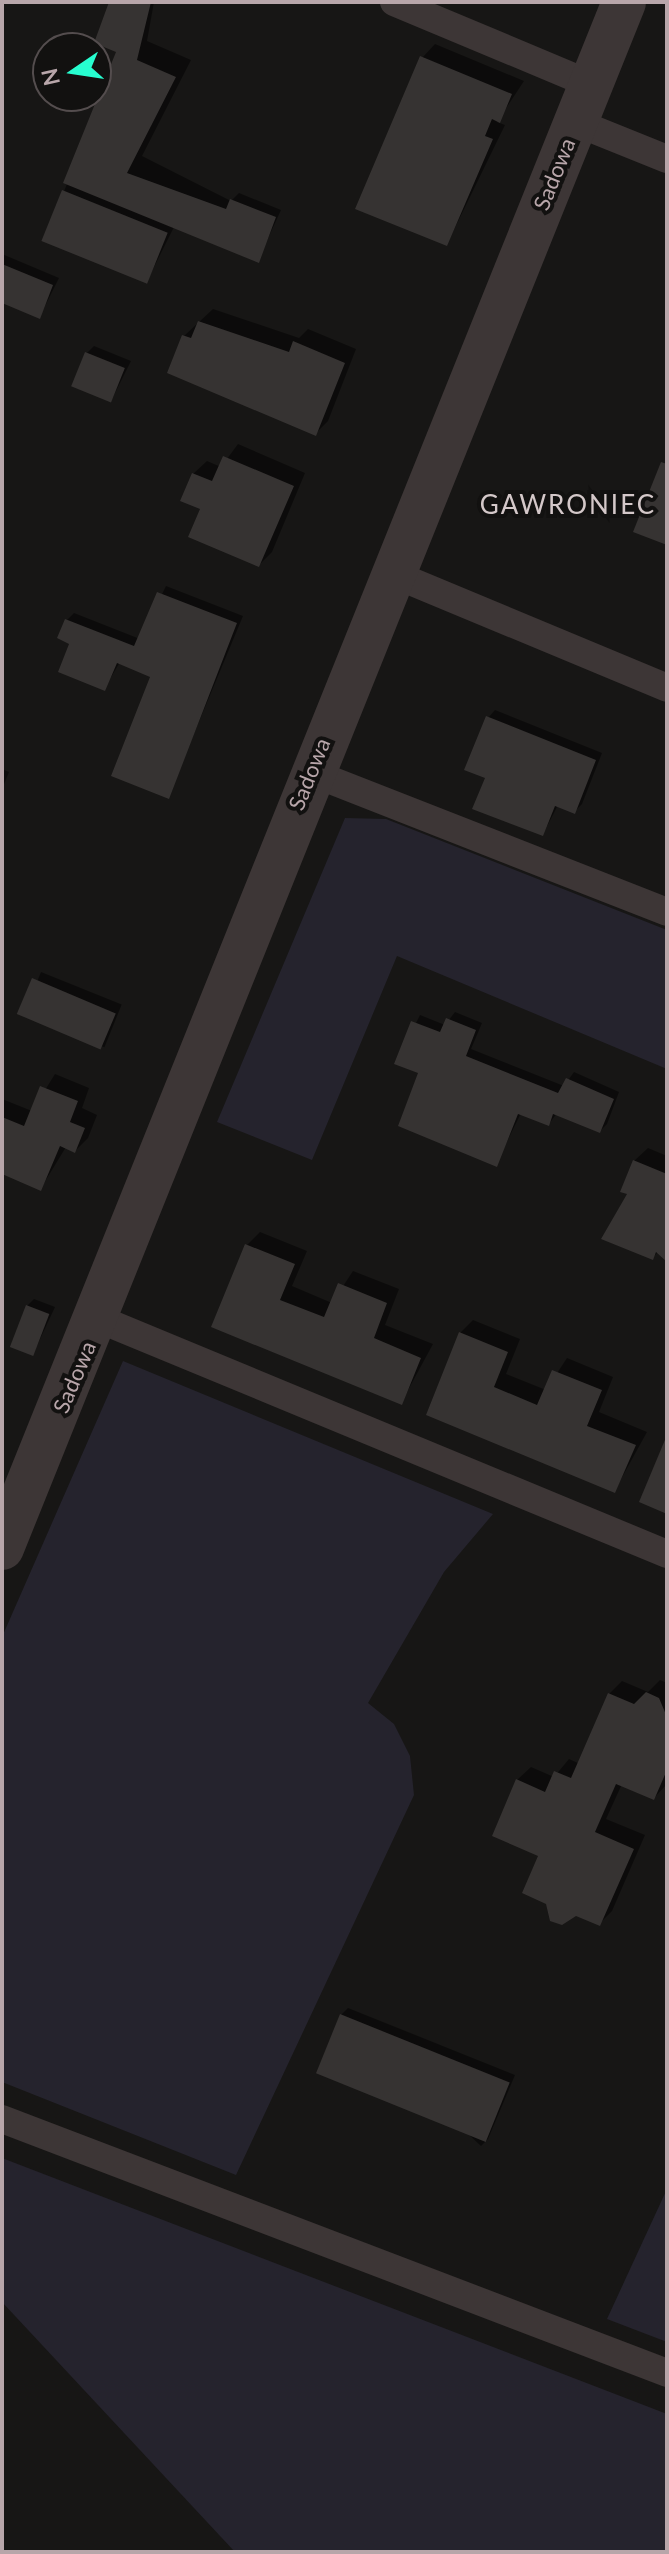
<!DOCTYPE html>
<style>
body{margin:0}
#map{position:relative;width:669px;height:2554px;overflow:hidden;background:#171615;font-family:Lato,sans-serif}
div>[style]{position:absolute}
.green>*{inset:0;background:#25232d}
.shadow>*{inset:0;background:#0007;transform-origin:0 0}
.building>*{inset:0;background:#363332;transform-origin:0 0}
.lane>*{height:28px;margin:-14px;padding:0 14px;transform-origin:14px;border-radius:14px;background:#3d3636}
.street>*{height:44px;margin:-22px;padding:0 22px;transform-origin:22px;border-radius:22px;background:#3d3636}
span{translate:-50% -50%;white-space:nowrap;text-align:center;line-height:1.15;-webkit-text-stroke:8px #121110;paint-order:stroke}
.street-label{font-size:22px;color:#b8a6aa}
.quarter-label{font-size:26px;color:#d4c8c9;letter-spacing:2px}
.frame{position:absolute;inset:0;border:4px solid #b8a6aa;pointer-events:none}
.north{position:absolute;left:32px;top:32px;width:80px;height:80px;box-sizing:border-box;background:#121110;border:2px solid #544d4e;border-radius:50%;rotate:257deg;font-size:22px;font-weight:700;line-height:32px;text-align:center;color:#b8a6aa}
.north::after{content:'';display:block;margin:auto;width:28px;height:36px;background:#27fed0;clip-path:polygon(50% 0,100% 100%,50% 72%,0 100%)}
</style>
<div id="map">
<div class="green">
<div style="clip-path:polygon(345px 818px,386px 819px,667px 930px,667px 1069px,397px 956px,312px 1160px,217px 1122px)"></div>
<div style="clip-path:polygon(123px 1361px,493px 1514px,444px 1572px,368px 1703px,394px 1724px,410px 1756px,414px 1795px,236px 2175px,2px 2082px,2px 1637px)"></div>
<div style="clip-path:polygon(2px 2158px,667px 2414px,667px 2552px,235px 2552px,2px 2302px)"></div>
<div style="clip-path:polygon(667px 2189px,667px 2342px,607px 2319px)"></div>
</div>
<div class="shadow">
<div style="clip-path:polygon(111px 2px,154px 2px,147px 41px,191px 60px,142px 156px,231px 201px,239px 193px,281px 210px,258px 260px,174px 227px,147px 281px,45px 240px,119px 51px)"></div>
<div style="clip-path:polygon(435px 44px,524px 81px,497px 122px,505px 125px,447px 244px,422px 58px)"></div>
<div style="clip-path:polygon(2px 254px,59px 278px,40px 316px,2px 301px)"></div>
<div style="clip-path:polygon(213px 309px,299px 338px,308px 329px,356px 349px,328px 421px,315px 434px,184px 336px)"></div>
<div style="clip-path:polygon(94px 346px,131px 361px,111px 401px,87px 353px)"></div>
<div style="clip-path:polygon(238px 444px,305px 473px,272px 552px,259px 565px,203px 508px,193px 474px,207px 461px,221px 467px)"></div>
<div style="clip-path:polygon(166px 586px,243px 616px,168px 796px,153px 676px,120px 662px,104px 689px,72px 643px,67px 620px,74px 613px,140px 639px)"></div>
<div style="clip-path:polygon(495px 710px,602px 753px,582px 804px,575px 811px,558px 805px,543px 834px,487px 777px,488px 718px)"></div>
<div style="clip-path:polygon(2px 769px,9px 772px,2px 789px)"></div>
<div style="left:41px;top:972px;width:87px;height:46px;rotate:22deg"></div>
<div style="clip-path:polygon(455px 1012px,482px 1023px,471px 1049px,564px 1086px,574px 1072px,619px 1092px,607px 1124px,600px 1131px,557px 1113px,549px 1124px,521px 1113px,496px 1164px,421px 1072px,396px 1063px,420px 1015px,445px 1025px)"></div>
<div style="clip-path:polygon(55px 1074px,89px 1088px,82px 1108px,97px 1115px,88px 1138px,75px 1151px,66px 1147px,41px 1188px,2px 1172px,2px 1099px,32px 1111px)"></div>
<div style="clip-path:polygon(648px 1148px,667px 1156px,667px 1256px,659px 1251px,652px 1258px,630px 1193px,634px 1161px)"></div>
<div style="clip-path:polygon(260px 1232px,307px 1251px,292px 1286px,332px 1303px,353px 1271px,399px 1289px,385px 1325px,433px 1344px,401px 1403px,214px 1326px,247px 1245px)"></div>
<div style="clip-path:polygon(34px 1299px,55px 1307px,33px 1354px,27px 1306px)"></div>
<div style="clip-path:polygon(473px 1320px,520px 1339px,506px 1374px,546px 1390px,567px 1358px,613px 1377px,599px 1412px,647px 1432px,615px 1490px,428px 1414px,460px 1333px)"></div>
<div style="clip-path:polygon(660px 1680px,667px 1683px,667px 1784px,654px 1798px,622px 1784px,606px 1819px,645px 1835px,612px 1911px,599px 1924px,541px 1855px,517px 1780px,531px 1767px,554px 1777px,569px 1759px,580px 1764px,609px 1694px,622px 1681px,648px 1692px)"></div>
<div style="clip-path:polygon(348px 2008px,515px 2075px,488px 2139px,481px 2146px,341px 2015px)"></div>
</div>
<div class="building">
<div style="clip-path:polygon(109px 2px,151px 2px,137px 60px,176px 77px,127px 173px,226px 209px,230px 199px,276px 217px,259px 263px,63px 183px,116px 52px,94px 43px)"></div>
<div style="clip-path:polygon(420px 56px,512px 94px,500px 123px,492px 119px,485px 136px,493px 139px,447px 246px,355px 209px)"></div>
<div style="left:62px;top:190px;width:114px;height:55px;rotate:22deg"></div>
<div style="clip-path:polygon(2px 264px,53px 285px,40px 319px,2px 303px)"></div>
<div style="clip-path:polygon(198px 321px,289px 352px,293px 341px,345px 363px,316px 436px,167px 373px,182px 335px,191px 338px)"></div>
<div style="left:85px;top:352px;width:43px;height:37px;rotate:22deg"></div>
<div style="clip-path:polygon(223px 456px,294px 486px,259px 567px,188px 537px,200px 509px,180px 501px,192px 473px,212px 481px)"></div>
<div style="clip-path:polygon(661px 462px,667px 464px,667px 545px,633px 532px)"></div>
<div style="clip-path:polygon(157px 592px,237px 623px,169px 799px,111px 776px,150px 677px,117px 663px,105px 691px,58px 672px,69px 644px,57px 638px,65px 619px,134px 646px)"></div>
<div style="clip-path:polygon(486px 716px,596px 760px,575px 814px,555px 806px,543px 836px,472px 809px,485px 778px,464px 770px)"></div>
<div style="left:32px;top:978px;width:91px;height:39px;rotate:23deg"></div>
<div style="clip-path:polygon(446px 1018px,476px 1030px,466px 1056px,558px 1093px,566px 1078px,614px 1099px,600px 1133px,553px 1114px,549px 1126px,518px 1114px,497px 1167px,398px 1126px,418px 1073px,394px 1064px,411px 1021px,440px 1032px)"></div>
<div style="clip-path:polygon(40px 1086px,78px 1101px,70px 1122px,85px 1128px,75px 1153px,60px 1146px,41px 1191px,2px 1174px,2px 1117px,24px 1126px)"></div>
<div style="clip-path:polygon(633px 1160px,667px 1174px,667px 1262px,656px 1252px,653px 1260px,601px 1239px,627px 1194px,620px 1192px)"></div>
<div style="clip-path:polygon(245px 1244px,295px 1264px,280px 1300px,324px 1317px,338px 1283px,387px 1303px,374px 1338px,421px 1358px,402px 1405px,211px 1327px)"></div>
<div style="left:26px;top:1305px;width:25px;height:45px;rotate:21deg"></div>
<div style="clip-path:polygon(459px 1332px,508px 1352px,494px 1387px,537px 1405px,552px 1370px,602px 1390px,587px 1426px,636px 1445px,615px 1493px,426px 1415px)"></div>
<div style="clip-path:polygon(667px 1435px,667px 1514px,639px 1502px)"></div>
<div style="clip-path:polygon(646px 1692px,659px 1698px,667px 1717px,667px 1770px,654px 1800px,616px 1784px,595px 1832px,634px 1849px,600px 1926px,576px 1916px,562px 1925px,550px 1921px,546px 1904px,522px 1893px,538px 1856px,492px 1836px,516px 1779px,545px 1792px,554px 1771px,571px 1778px,608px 1693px,634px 1704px)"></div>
<div style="left:340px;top:2014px;width:183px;height:64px;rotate:22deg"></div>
</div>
<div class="lane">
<div style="left:394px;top:2px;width:212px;rotate:22.7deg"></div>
<div style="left:575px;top:122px;width:99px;rotate:21.9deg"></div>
<div style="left:391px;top:573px;width:299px;rotate:22.6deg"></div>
<div style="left:310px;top:772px;width:383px;rotate:21.4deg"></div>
<div style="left:99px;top:1319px;width:615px;rotate:22.48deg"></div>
<div style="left:2px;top:2119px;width:712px;rotate:20.9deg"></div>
</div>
<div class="street">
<div style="left:2px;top:1548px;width:1666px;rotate:-68.08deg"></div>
</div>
<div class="street-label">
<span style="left:554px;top:174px;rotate:-68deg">Sadowa</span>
<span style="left:309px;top:774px;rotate:-68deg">Sadowa</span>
<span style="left:74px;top:1377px;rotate:-67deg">Sadowa</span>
</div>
<div class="quarter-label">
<span style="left:568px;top:505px">GAWRONIEC</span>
</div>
<div class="frame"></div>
<div class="north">N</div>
</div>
